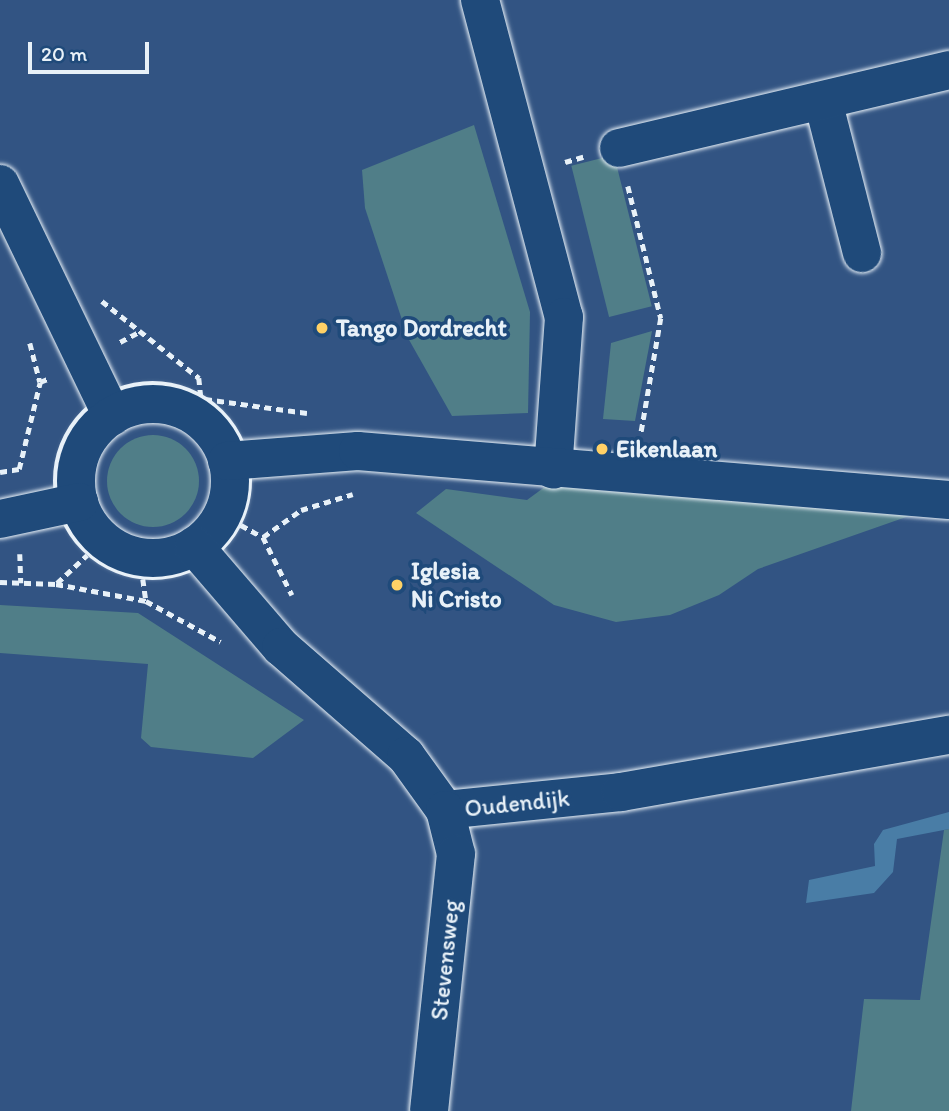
<!DOCTYPE html>
<style>
body{margin:0}
#map{position:relative;width:949px;height:1111px;overflow:hidden;background:#325483;font-family:Itim,sans-serif}
div>[style]{position:absolute}
.green>*{inset:0;background:#507e88;transform-origin:0 0}
.round{border-radius:50%}
.water>*{inset:0;background:#497da6}
.path>*{height:4.5px;margin-top:-2.25px;transform-origin:0;background:repeating-linear-gradient(90deg,#e8f1f8 0 7px,transparent 0 12px)}
.path>.ring{margin:-2.25px;padding:0;box-sizing:content-box;background:none;border:4.5px solid #e8f1f8;border-radius:50%}
.roads{filter:drop-shadow(0 0 2px #e8f1f8) drop-shadow(0 0 2px #e8f1f8)}
.street>*{height:38px;margin:-19px;padding:0 19px;transform-origin:19px;border-radius:19px;background:#1f4a7a}
.secondary>*{height:38px;margin:-19px;padding:0 19px;transform-origin:19px;border-radius:19px;background:#1f4a7a}
.secondary>.ring{margin:-19px;padding:0;box-sizing:content-box;background:none;border:38px solid #1f4a7a;border-radius:50%}
.dots>*{width:19px;height:19px;translate:-50% -50%;box-sizing:border-box;border:4px solid #1f4a7a;border-radius:50%}
span{translate:-50% -50%;white-space:nowrap;text-align:center;line-height:1.15;-webkit-text-stroke:7px #1f4a7a;paint-order:stroke}
.poi-label{font-size:24px;color:#e8f1f8;font-weight:700}
.left{translate:0 -50%;text-align:left}
.street-label{font-size:24px;color:#e8f1f8}
.scale{position:absolute;left:28px;top:42px;width:121px;height:32px;box-sizing:border-box;border:4px solid #e8f1f8;border-top:0;padding-left:9px;font-size:21px;line-height:24px;white-space:nowrap;color:#e8f1f8;-webkit-text-stroke:5px #1f4a7a;paint-order:stroke}
</style>
<div id="map">
<div class="green">
<div style="clip-path:polygon(474px 125px,530px 312px,528px 413px,452px 416px,408px 338px,365px 208px,362px 170px)"></div>
<div style="left:614px;top:155px;width:156px;height:44px;rotate:76deg"></div>
<div style="clip-path:polygon(652px 331px,635px 421px,603px 419px,611px 343px)"></div>
<div class="round" style="left:107px;top:435px;width:92px;height:92px"></div>
<div style="clip-path:polygon(546px 486px,909px 516px,758px 569px,719px 595px,670px 615px,616px 622px,554px 605px,416px 513px,446px 489px,527px 500px)"></div>
<div style="clip-path:polygon(0 605px,138px 613px,304px 720px,253px 758px,151px 747px,141px 738px,148px 664px,0 653px)"></div>
<div style="clip-path:polygon(949px 829px,949px 1111px,851px 1111px,864px 999px,920px 1000px,944px 830px)"></div>
</div>
<div class="water">
<div style="clip-path:polygon(949px 812px,949px 829px,897px 839px,893px 872px,874px 893px,806px 903px,809px 880px,875px 866px,874px 844px,883px 830px)"></div>
</div>
<div class="path">
<div style="left:565px;top:162px;width:19px;rotate:-16deg"></div>
<div style="left:628px;top:186px;width:136px;rotate:76deg"></div>
<div style="left:661px;top:318px;width:118px;rotate:99.8deg"></div>
<div style="left:102px;top:301px;width:124px;rotate:38.4deg"></div>
<div style="left:199px;top:378px;width:18px;rotate:84deg"></div>
<div style="left:120px;top:342px;width:24px;rotate:-28deg"></div>
<div style="left:30px;top:343px;width:40px;rotate:75.6deg"></div>
<div class="ring" style="left:55px;top:383px;width:191.5px;height:191.5px"></div>
<div style="left:205px;top:399px;width:103px;rotate:7.8deg"></div>
<div style="left:0;top:472px;width:19px;rotate:-9deg"></div>
<div style="left:19px;top:469px;width:89px;rotate:-76.4deg"></div>
<div style="left:40px;top:382px;width:11px;rotate:-22deg"></div>
<div style="left:241px;top:525px;width:25px;rotate:29deg"></div>
<div style="left:263px;top:537px;width:65px;rotate:63.4deg"></div>
<div style="left:263px;top:537px;width:47px;rotate:-35.4deg"></div>
<div style="left:301px;top:510px;width:54px;rotate:-17.1deg"></div>
<div style="left:20px;top:554px;width:29px;rotate:88deg"></div>
<div style="left:143px;top:579px;width:22px;rotate:82deg"></div>
<div style="left:0;top:582px;width:56px;rotate:2deg"></div>
<div style="left:56px;top:584px;width:92px;rotate:10.7deg"></div>
<div style="left:146px;top:601px;width:85px;rotate:28.7deg"></div>
<div style="left:57px;top:583px;width:41px;rotate:-43deg"></div>
</div>
<div class="roads">
<div class="street">
<div style="left:480px;top:0;width:328px;rotate:75.2deg"></div>
<div style="left:564px;top:317px;width:153px;rotate:94.1deg"></div>
<div style="left:823px;top:101px;width:157px;rotate:75.6deg"></div>
<div style="left:619px;top:148px;width:339px;rotate:-13.3deg"></div>
<div style="left:0;top:184px;width:258px;rotate:64.2deg"></div>
<div style="left:445px;top:810px;width:177px;rotate:-5.8deg"></div>
<div style="left:621px;top:792px;width:333px;rotate:-9.9deg"></div>
</div>
<div class="secondary">
<div class="ring" style="left:76px;top:404px;width:116px;height:116px"></div>
<div style="left:227px;top:461px;width:131px;rotate:-4.4deg"></div>
<div style="left:358px;top:451px;width:593px;rotate:4.74deg"></div>
<div style="left:0;top:519px;width:81px;rotate:-12.1deg"></div>
<div style="left:194px;top:546px;width:133px;rotate:49.3deg"></div>
<div style="left:281px;top:647px;width:166px;rotate:41.1deg"></div>
<div style="left:406px;top:756px;width:67px;rotate:54.2deg"></div>
<div style="left:445px;top:810px;width:45px;rotate:76deg"></div>
<div style="left:456px;top:854px;width:258px;rotate:96deg"></div>
</div>
</div>
<div class="dots">
<div style="left:322px;top:328px;background:#ffd166"></div>
<div style="left:602px;top:449px;background:#ffd166"></div>
<div style="left:397px;top:585px;background:#ffd166"></div>
</div>
<div class="poi-label">
<span class="left" style="left:336px;top:328px">Tango Dordrecht</span>
<span class="left" style="left:616px;top:449px">Eikenlaan</span>
<span class="left" style="left:411px;top:585px">Iglesia<br>Ni Cristo</span>
</div>
<div class="street-label">
<span style="left:517px;top:803px;rotate:-6deg">Oudendijk</span>
<span style="left:445px;top:960px;rotate:-84deg">Stevensweg</span>
</div>
<div class="scale">20 m</div>
</div>
